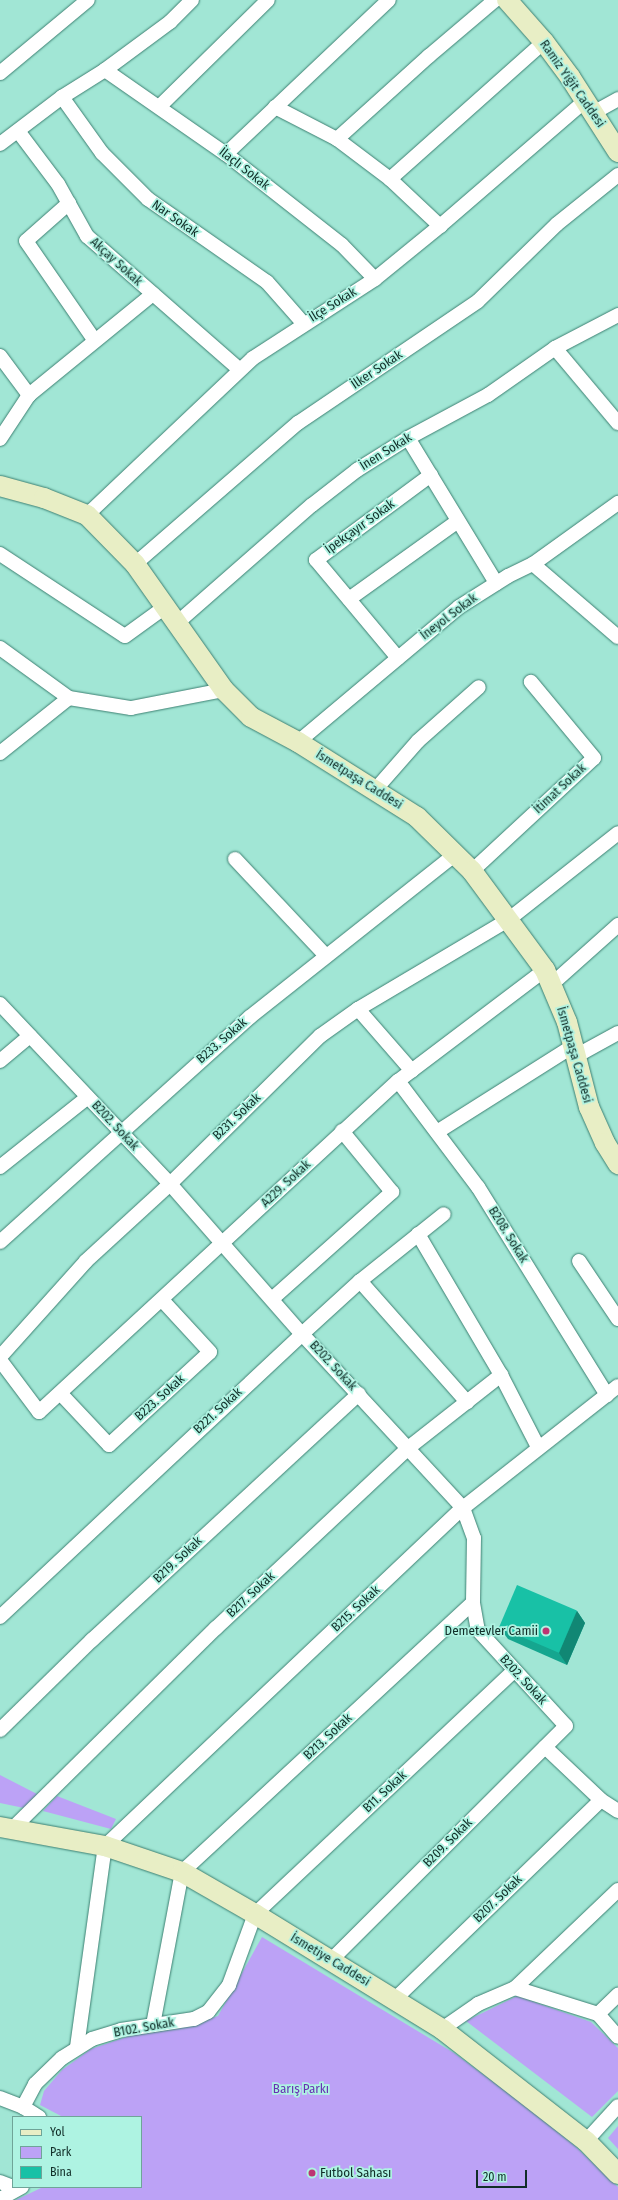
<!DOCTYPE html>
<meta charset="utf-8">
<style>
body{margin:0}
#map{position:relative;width:618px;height:2200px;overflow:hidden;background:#a1e6d5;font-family:"Fira Sans Condensed",sans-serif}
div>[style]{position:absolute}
.green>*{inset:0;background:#bca2f6}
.roads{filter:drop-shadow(0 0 1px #3d8072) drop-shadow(0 0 1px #3d8072)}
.street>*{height:14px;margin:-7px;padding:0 7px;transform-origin:7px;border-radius:7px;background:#fff}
.secondary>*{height:20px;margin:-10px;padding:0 10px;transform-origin:10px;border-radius:10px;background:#e8eec5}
.wall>*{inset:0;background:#15a68f}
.shaded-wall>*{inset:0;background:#118774}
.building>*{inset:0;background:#18c1a6;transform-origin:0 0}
.dots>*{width:11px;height:11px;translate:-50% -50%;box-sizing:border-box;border:2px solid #aef3e2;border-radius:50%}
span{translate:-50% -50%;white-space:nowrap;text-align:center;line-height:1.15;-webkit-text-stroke:3.5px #aef3e2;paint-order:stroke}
.street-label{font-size:13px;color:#112e28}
.poi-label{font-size:13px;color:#112e28}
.right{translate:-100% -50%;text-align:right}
.left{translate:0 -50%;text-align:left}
.park-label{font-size:13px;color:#672fb3}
.legend{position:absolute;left:12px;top:2116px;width:130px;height:72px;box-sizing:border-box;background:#aef3e2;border:1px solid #6fa498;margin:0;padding:5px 7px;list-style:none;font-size:12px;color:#112e28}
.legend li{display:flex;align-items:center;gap:8px;height:20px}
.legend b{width:20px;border:1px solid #6fa498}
.scale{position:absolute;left:476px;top:2170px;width:51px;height:18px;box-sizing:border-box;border:2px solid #112e28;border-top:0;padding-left:5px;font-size:12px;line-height:14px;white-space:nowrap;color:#112e28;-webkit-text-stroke:3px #aef3e2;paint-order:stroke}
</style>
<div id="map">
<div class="green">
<div style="clip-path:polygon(0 1775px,37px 1794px,24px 1808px,0 1803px)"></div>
<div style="clip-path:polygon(57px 1796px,116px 1819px,111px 1829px,43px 1811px)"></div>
<div style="clip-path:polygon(262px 1937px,454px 2053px,522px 2103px,575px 2146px,618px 2187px,618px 2200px,16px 2200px,43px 2187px,141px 2187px,141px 2117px,63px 2117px,40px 2105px,44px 2091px,62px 2070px,91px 2049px,132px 2035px,177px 2029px,218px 2016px)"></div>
<div style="clip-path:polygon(517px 1996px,591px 2022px,618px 2048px,618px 2091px,592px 2117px,466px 2021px)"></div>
<div style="clip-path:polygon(618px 2126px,618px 2149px,608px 2138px)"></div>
</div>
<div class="roads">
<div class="street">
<div style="left:105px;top:70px;width:147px;rotate:34.8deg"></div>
<div style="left:226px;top:154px;width:147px;rotate:38.1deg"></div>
<div style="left:342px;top:245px;width:47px;rotate:45.9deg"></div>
<div style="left:0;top:73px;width:114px;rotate:-39.7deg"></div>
<div style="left:62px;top:97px;width:69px;rotate:54.5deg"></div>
<div style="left:102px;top:153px;width:65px;rotate:45deg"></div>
<div style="left:148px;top:199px;width:145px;rotate:34.9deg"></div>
<div style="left:267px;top:282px;width:56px;rotate:48.6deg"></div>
<div style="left:160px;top:106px;width:151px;rotate:-44.5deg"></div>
<div style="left:275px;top:107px;width:70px;rotate:27.3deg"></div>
<div style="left:337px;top:139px;width:66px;rotate:37deg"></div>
<div style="left:390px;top:179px;width:69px;rotate:43.2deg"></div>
<div style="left:593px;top:113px;width:29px;rotate:-29deg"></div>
<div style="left:18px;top:131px;width:66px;rotate:53deg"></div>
<div style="left:58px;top:184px;width:60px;rotate:60.9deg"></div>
<div style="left:87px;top:236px;width:203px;rotate:41.2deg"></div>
<div style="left:337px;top:139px;width:124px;rotate:-42.1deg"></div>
<div style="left:429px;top:56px;width:87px;rotate:-40.3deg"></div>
<div style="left:0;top:144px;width:78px;rotate:-37.2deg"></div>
<div style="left:62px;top:97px;width:51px;rotate:-32.1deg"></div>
<div style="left:105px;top:70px;width:81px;rotate:-36.4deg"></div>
<div style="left:170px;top:22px;width:31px;rotate:-45deg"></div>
<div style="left:226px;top:154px;width:224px;rotate:-43.4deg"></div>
<div style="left:390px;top:179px;width:206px;rotate:-41.7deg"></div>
<div style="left:69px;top:203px;width:57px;rotate:138.5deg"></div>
<div style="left:26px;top:241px;width:121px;rotate:55.4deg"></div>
<div style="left:555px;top:348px;width:98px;rotate:50deg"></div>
<div style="left:0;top:356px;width:49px;rotate:53.4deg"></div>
<div style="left:408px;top:438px;width:170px;rotate:58.7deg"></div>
<div style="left:0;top:439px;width:53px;rotate:-56.6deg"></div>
<div style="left:29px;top:395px;width:160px;rotate:-39.2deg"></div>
<div style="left:87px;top:515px;width:228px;rotate:-43.4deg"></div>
<div style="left:253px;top:358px;width:145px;rotate:-32.9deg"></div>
<div style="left:375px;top:279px;width:84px;rotate:-39.2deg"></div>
<div style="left:440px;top:226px;width:191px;rotate:-40.8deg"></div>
<div style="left:0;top:554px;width:149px;rotate:33.3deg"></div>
<div style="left:125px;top:636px;width:49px;rotate:-35.9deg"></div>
<div style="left:135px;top:564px;width:216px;rotate:-40.9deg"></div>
<div style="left:298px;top:423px;width:217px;rotate:-34.1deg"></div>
<div style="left:478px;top:301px;width:110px;rotate:-44.3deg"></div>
<div style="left:557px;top:224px;width:78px;rotate:-38.8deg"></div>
<div style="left:533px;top:564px;width:112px;rotate:40.7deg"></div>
<div style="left:349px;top:599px;width:134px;rotate:-35.6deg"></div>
<div style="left:177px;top:623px;width:179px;rotate:-41.2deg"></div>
<div style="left:312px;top:505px;width:57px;rotate:-37.9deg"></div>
<div style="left:357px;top:470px;width:60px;rotate:-32.1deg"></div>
<div style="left:408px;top:438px;width:91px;rotate:-28.3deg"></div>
<div style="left:488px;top:395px;width:82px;rotate:-35deg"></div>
<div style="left:555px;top:348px;width:71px;rotate:-27.6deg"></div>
<div style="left:0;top:648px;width:85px;rotate:35.9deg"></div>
<div style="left:69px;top:698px;width:63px;rotate:9.2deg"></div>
<div style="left:131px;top:708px;width:95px;rotate:-11deg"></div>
<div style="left:398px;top:658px;width:128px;rotate:-129.9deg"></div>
<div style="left:316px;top:560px;width:143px;rotate:-36.5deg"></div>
<div style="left:298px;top:742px;width:210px;rotate:-40deg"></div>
<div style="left:459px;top:607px;width:58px;rotate:-32.3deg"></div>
<div style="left:508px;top:576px;width:28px;rotate:-26deg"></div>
<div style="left:533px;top:564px;width:105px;rotate:-35.7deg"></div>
<div style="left:0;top:753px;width:88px;rotate:-38.6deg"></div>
<div style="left:375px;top:790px;width:65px;rotate:-48.7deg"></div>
<div style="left:418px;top:741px;width:81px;rotate:-41.5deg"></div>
<div style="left:235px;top:859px;width:133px;rotate:46.8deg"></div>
<div style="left:472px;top:871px;width:166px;rotate:-42.8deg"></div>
<div style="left:594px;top:758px;width:99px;rotate:-129.7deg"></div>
<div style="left:552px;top:984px;width:89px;rotate:-41.8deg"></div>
<div style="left:0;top:1004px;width:248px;rotate:46.6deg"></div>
<div style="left:170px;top:1184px;width:200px;rotate:48.7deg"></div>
<div style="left:302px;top:1334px;width:237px;rotate:47.2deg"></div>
<div style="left:463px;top:1508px;width:32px;rotate:70deg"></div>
<div style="left:474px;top:1538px;width:65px;rotate:90.9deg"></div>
<div style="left:473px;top:1603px;width:27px;rotate:80deg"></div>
<div style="left:478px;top:1630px;width:130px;rotate:47.5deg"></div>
<div style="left:566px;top:1726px;width:332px;rotate:135.1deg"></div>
<div style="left:358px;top:1009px;width:82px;rotate:48.9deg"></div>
<div style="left:576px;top:1056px;width:48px;rotate:-28.7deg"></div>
<div style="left:0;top:1061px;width:39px;rotate:-40deg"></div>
<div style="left:398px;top:1081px;width:133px;rotate:53deg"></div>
<div style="left:478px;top:1187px;width:245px;rotate:58.2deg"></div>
<div style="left:437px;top:1132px;width:161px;rotate:-32.3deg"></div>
<div style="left:0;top:1167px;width:112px;rotate:-38.5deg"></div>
<div style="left:418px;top:1234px;width:164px;rotate:59.5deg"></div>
<div style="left:501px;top:1375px;width:81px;rotate:62.8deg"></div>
<div style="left:0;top:1242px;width:336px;rotate:-42deg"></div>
<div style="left:250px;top:1017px;width:263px;rotate:-38.4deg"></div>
<div style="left:579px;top:1261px;width:70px;rotate:56.1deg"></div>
<div style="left:360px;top:1281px;width:162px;rotate:48.5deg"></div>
<div style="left:272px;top:1299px;width:161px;rotate:-41.7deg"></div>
<div style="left:392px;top:1192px;width:79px;rotate:-129.3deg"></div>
<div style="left:0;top:1357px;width:129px;rotate:-48.1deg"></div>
<div style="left:86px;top:1261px;width:114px;rotate:-42.5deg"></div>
<div style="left:170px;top:1184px;width:211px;rotate:-44.6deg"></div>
<div style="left:320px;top:1036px;width:47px;rotate:-35.4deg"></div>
<div style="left:358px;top:1009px;width:174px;rotate:-30.7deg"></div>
<div style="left:508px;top:920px;width:140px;rotate:-38.3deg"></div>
<div style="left:0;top:1360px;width:65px;rotate:53.1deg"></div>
<div style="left:39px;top:1412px;width:488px;rotate:-42.7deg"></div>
<div style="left:398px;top:1081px;width:184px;rotate:-37.1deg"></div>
<div style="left:61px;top:1394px;width:70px;rotate:46.7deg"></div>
<div style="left:109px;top:1445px;width:137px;rotate:-42.6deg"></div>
<div style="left:210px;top:1352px;width:71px;rotate:-132.7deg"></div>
<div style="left:0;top:1617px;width:414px;rotate:-43.1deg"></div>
<div style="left:302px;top:1334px;width:79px;rotate:-42.4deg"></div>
<div style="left:360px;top:1281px;width:107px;rotate:-38.6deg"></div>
<div style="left:0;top:1730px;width:129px;rotate:-44.4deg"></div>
<div style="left:92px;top:1640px;width:363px;rotate:-42.7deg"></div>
<div style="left:545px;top:1747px;width:77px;rotate:43.4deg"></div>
<div style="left:601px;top:1800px;width:20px;rotate:33deg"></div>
<div style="left:12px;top:1829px;width:286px;rotate:-44.6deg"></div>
<div style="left:216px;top:1628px;width:262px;rotate:-43.1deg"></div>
<div style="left:407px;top:1449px;width:120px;rotate:-38.2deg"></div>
<div style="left:515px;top:1988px;width:142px;rotate:-43.6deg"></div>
<div style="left:395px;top:1999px;width:286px;rotate:-44deg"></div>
<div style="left:598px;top:2014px;width:28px;rotate:-44deg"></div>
<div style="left:153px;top:2025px;width:156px;rotate:-79.3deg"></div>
<div style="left:182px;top:1872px;width:396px;rotate:-42.8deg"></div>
<div style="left:442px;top:2029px;width:44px;rotate:-34.8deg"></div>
<div style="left:478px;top:2004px;width:40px;rotate:-23.4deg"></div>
<div style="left:515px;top:1988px;width:87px;rotate:17.4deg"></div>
<div style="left:598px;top:2014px;width:30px;rotate:49deg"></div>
<div style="left:77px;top:2047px;width:203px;rotate:-82.1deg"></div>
<div style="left:105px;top:1846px;width:492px;rotate:-43.4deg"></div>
<div style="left:463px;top:1508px;width:197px;rotate:-38.2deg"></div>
<div style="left:0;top:2098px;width:25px;rotate:21deg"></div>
<div style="left:23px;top:2107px;width:26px;rotate:-62deg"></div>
<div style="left:35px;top:2084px;width:37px;rotate:-44deg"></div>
<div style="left:62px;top:2058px;width:36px;rotate:-32deg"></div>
<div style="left:92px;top:2039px;width:30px;rotate:-17deg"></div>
<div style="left:121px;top:2030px;width:74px;rotate:-8.6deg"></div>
<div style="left:194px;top:2019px;width:16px;rotate:-27deg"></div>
<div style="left:208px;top:2012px;width:34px;rotate:-52deg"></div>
<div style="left:229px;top:1985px;width:76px;rotate:-69.9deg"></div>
<div style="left:255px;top:1914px;width:355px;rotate:-43.2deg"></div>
<div style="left:23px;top:2107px;width:19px;rotate:32deg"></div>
<div style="left:586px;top:2141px;width:47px;rotate:-47.6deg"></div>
<div style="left:0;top:2182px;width:14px;rotate:21deg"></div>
<div style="left:0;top:2199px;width:25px;rotate:-29deg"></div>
</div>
<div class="secondary">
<div style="left:507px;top:0;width:56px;rotate:48.6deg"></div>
<div style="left:544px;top:42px;width:44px;rotate:53.4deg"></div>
<div style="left:570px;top:77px;width:89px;rotate:57.4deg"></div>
<div style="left:0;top:486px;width:46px;rotate:15.3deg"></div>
<div style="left:44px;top:498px;width:46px;rotate:21.6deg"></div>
<div style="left:87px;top:515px;width:69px;rotate:45.6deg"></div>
<div style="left:135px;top:564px;width:154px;rotate:54.8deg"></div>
<div style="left:224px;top:690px;width:38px;rotate:45deg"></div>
<div style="left:251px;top:717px;width:53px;rotate:28deg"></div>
<div style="left:298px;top:742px;width:141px;rotate:32.2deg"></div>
<div style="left:417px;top:817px;width:77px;rotate:44.5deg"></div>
<div style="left:472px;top:871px;width:123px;rotate:53.6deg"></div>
<div style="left:545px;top:970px;width:56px;rotate:67.1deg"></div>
<div style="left:567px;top:1022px;width:88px;rotate:75.5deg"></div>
<div style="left:589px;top:1107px;width:39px;rotate:66deg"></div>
<div style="left:605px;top:1143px;width:25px;rotate:58deg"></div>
<div style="left:0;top:1827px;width:107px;rotate:10.3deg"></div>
<div style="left:105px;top:1846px;width:81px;rotate:18.7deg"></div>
<div style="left:182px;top:1872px;width:84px;rotate:29.9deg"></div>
<div style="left:255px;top:1914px;width:220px;rotate:31.6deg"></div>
<div style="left:442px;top:2029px;width:182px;rotate:37.9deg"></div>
<div style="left:586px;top:2141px;width:46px;rotate:45.9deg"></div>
</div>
</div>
<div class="wall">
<div style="clip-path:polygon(577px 1611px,585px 1623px,567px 1665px,508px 1639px,499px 1627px)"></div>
</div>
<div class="shaded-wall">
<div style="clip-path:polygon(577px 1611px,585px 1623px,567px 1665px,559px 1653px)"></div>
</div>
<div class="building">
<div style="left:517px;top:1585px;width:65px;height:46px;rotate:23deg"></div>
</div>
<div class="dots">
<div style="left:546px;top:1631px;background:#bd3572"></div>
<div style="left:312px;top:2173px;background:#bd3572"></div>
</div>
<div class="street-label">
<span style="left:572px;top:84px;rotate:55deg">Ramiz Yiğit Caddesi</span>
<span style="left:244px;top:169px;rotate:38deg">İlaçlı Sokak</span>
<span style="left:175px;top:219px;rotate:35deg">Nar Sokak</span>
<span style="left:116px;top:262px;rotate:42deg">Akçay Sokak</span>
<span style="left:333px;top:305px;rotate:-32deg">İlçe Sokak</span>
<span style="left:377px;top:370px;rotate:-34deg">İlker Sokak</span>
<span style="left:386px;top:452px;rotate:-32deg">İnen Sokak</span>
<span style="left:360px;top:527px;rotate:-36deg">İpekçayır Sokak</span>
<span style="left:449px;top:617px;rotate:-37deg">İneyol Sokak</span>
<span style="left:359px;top:780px;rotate:32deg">İsmetpaşa Caddesi</span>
<span style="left:560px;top:789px;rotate:-43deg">İtimat Sokak</span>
<span style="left:222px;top:1041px;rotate:-41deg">B233. Sokak</span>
<span style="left:574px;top:1055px;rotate:74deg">İsmetpaşa Caddesi</span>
<span style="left:237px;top:1117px;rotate:-44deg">B231. Sokak</span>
<span style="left:115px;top:1126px;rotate:47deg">B202. Sokak</span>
<span style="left:286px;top:1184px;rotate:-43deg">A229. Sokak</span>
<span style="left:508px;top:1235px;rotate:58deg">B208. Sokak</span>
<span style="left:333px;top:1366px;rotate:47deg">B202. Sokak</span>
<span style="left:160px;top:1398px;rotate:-42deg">B223. Sokak</span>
<span style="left:218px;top:1411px;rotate:-43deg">B221. Sokak</span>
<span style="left:178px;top:1560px;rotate:-43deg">B219. Sokak</span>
<span style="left:251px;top:1595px;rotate:-43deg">B217. Sokak</span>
<span style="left:356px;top:1609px;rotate:-43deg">B215. Sokak</span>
<span style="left:523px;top:1680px;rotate:47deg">B202. Sokak</span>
<span style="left:328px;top:1737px;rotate:-43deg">B213. Sokak</span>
<span style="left:385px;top:1792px;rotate:-43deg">B11. Sokak</span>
<span style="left:448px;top:1843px;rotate:-45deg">B209. Sokak</span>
<span style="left:498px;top:1899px;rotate:-44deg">B207. Sokak</span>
<span style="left:330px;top:1960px;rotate:31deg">İsmetiye Caddesi</span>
<span style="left:144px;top:2028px;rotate:-10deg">B102. Sokak</span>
</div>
<div class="poi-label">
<span class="right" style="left:538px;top:1631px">Demetevler Camii</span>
<span class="left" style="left:320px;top:2173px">Futbol Sahası</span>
</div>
<div class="park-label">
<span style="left:301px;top:2089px">Barış Parkı</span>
</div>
<ul class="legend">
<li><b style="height:5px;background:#e8eec5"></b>Yol</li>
<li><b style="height:11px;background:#bca2f6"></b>Park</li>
<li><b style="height:11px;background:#18c1a6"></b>Bina</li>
</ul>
<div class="scale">20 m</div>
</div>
